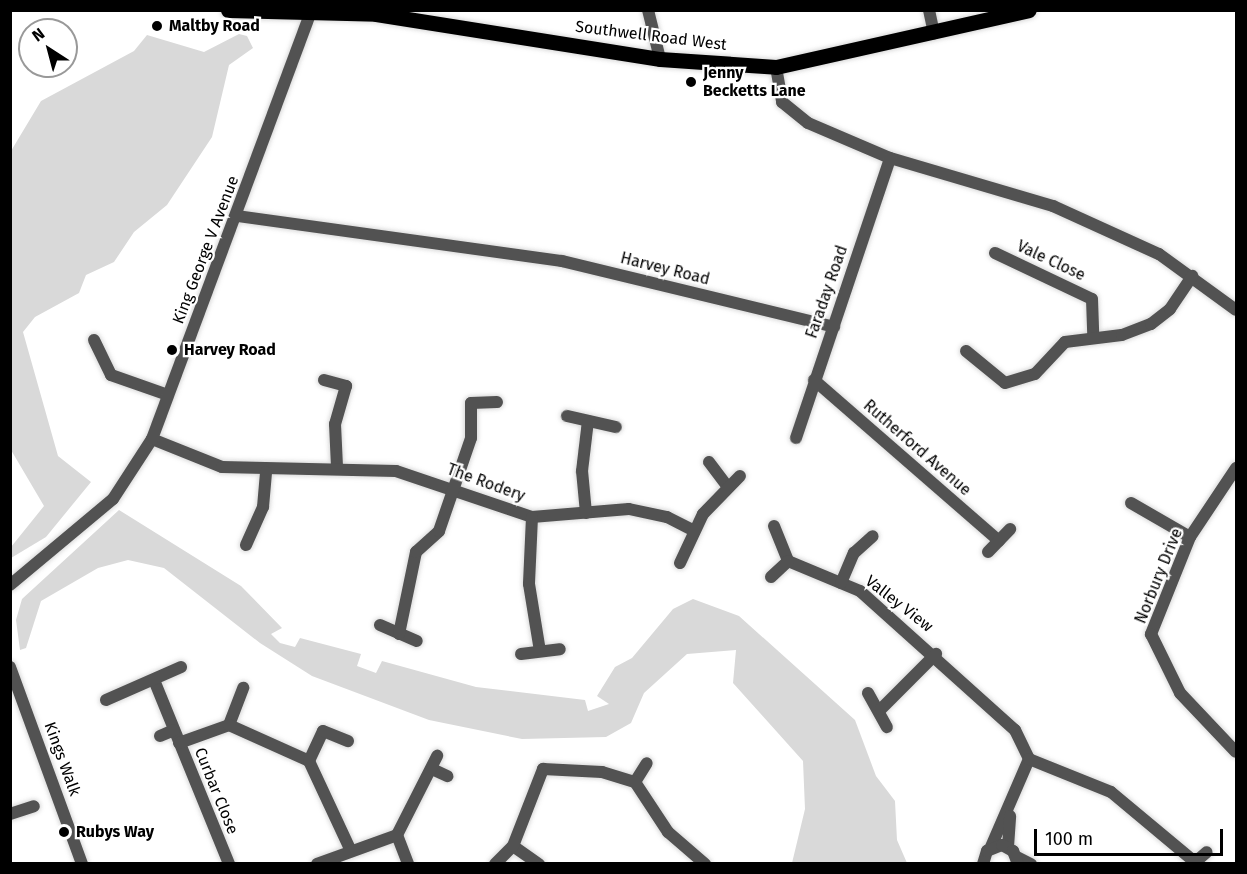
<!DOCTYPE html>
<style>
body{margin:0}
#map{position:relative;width:1247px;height:874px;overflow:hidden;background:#fff;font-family:"Fira Sans",sans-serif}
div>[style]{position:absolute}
.green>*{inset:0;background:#d9d9d9}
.roads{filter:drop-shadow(0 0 2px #dbdbdb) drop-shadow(0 0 2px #dbdbdb)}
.minor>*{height:12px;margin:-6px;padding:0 6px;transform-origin:6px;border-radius:6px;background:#525252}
.major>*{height:15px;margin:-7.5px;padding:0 7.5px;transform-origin:7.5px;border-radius:7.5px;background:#000}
.dots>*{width:16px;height:16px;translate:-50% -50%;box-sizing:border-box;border:3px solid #fff;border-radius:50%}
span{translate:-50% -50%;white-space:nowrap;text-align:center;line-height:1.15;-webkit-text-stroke:4.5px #fff;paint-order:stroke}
.poi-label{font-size:16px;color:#000;font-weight:700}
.left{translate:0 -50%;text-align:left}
.street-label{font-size:16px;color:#000}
.frame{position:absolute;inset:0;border:12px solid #000;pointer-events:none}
.north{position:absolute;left:18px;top:18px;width:60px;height:60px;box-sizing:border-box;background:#fff;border:2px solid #999;border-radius:50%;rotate:324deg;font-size:16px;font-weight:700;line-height:24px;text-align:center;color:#000}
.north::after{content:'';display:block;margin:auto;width:21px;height:27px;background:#000;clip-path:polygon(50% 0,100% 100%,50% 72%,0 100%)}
.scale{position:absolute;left:1034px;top:829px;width:189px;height:27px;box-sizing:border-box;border:3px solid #000;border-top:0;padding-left:8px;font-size:18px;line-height:21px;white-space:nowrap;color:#000;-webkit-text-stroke:4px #fff;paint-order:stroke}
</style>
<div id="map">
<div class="green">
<div style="clip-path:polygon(239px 34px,247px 36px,253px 48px,229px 65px,212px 137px,167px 205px,134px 232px,114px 262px,86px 275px,79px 293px,35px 317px,23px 332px,58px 456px,91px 482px,46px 537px,11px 558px,11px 547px,44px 506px,11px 450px,11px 151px,41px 101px,134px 51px,147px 35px,204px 52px)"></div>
<div style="clip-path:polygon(119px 510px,241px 586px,282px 628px,271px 634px,280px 643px,295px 647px,300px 638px,361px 654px,357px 666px,376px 673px,382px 661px,476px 687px,585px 700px,588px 711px,609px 704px,597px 696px,615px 667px,632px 658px,673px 609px,693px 599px,739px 616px,855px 720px,876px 776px,895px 801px,897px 840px,907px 863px,792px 863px,805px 809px,803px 761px,733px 683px,736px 650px,687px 654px,644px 693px,631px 723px,606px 737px,522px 739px,429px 720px,312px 676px,260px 643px,164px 568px,128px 560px,98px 568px,41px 601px,26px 648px,20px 650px,16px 620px,22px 599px)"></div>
</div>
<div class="roads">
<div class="minor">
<div style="left:648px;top:10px;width:50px;rotate:76.2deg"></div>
<div style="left:929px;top:10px;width:24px;rotate:78deg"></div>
<div style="left:776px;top:67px;width:36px;rotate:80deg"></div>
<div style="left:782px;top:102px;width:33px;rotate:39deg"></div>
<div style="left:808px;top:123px;width:89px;rotate:23.1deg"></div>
<div style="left:890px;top:158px;width:170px;rotate:16.4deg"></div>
<div style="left:1053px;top:206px;width:116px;rotate:24.4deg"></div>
<div style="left:1159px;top:254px;width:95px;rotate:36deg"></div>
<div style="left:237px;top:216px;width:328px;rotate:7.9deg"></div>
<div style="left:562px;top:261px;width:280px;rotate:13.6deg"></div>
<div style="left:995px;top:253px;width:107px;rotate:25.4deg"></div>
<div style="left:1092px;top:299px;width:36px;rotate:88deg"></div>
<div style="left:94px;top:340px;width:39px;rotate:64deg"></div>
<div style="left:111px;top:375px;width:60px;rotate:19.3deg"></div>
<div style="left:966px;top:351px;width:50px;rotate:39.4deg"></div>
<div style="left:1005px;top:383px;width:31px;rotate:-17deg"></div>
<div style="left:1035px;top:374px;width:44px;rotate:-46.8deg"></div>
<div style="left:1065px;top:342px;width:57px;rotate:-7deg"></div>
<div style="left:1122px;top:335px;width:31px;rotate:-21deg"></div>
<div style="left:1151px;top:324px;width:24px;rotate:-38deg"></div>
<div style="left:1170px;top:309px;width:40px;rotate:-56deg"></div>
<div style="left:324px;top:380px;width:23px;rotate:15deg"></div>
<div style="left:346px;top:386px;width:40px;rotate:106deg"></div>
<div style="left:335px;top:424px;width:42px;rotate:87.3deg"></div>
<div style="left:814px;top:380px;width:245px;rotate:41deg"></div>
<div style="left:567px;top:416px;width:50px;rotate:12.7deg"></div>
<div style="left:796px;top:438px;width:295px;rotate:-71.4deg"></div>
<div style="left:152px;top:439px;width:75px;rotate:21.8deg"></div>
<div style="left:222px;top:467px;width:174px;rotate:1.3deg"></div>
<div style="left:396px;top:471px;width:144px;rotate:18.7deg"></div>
<div style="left:532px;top:517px;width:97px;rotate:-4.7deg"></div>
<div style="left:629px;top:509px;width:39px;rotate:12deg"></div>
<div style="left:667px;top:517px;width:29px;rotate:27deg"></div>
<div style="left:709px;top:462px;width:31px;rotate:53deg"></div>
<div style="left:1236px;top:468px;width:83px;rotate:123.7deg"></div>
<div style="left:1190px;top:537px;width:105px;rotate:111.9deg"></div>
<div style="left:1151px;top:634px;width:66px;rotate:63.8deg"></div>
<div style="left:1180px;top:693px;width:81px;rotate:46.5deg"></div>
<div style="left:1131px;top:503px;width:68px;rotate:30deg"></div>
<div style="left:586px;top:513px;width:42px;rotate:-95.4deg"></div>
<div style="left:582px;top:471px;width:50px;rotate:-83.2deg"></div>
<div style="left:532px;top:517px;width:67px;rotate:92.6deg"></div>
<div style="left:529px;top:584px;width:68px;rotate:80.7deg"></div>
<div style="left:774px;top:526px;width:38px;rotate:68deg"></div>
<div style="left:788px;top:561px;width:78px;rotate:22.6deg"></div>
<div style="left:860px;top:591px;width:208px;rotate:41.9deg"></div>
<div style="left:1015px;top:730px;width:32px;rotate:64deg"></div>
<div style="left:1029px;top:759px;width:98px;rotate:113.4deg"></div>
<div style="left:246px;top:545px;width:42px;rotate:-65.9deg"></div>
<div style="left:263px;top:507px;width:35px;rotate:-85deg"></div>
<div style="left:988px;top:552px;width:32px;rotate:-46deg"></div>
<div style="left:680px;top:563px;width:54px;rotate:-64.9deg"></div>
<div style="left:703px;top:514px;width:53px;rotate:-45.8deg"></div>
<div style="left:771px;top:577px;width:23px;rotate:-43deg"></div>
<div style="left:841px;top:583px;width:33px;rotate:-67deg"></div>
<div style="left:854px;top:553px;width:25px;rotate:-42deg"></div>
<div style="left:10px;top:585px;width:134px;rotate:-39.9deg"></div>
<div style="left:113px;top:499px;width:72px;rotate:-57deg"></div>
<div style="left:152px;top:439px;width:453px;rotate:-69.6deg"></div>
<div style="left:380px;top:625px;width:40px;rotate:23.4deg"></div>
<div style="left:399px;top:634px;width:84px;rotate:-78.3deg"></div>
<div style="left:416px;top:552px;width:31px;rotate:-42deg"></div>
<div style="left:439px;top:531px;width:98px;rotate:-71deg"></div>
<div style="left:471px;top:438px;width:35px;rotate:-90deg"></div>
<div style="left:471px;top:403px;width:26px;rotate:-2deg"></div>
<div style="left:521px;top:654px;width:39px;rotate:-7deg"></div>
<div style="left:10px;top:667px;width:210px;rotate:69.9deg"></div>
<div style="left:154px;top:680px;width:199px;rotate:67.8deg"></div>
<div style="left:868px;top:693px;width:39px;rotate:61deg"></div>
<div style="left:106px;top:700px;width:82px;rotate:-23.7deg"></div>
<div style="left:881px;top:709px;width:78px;rotate:-45deg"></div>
<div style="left:229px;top:725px;width:40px;rotate:-69deg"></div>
<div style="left:160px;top:736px;width:15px;rotate:-23deg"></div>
<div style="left:179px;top:743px;width:53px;rotate:-19.8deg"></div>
<div style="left:229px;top:725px;width:88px;rotate:24.2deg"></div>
<div style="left:309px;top:761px;width:99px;rotate:65deg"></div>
<div style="left:1029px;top:759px;width:88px;rotate:21.9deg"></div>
<div style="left:1111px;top:792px;width:109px;rotate:39.8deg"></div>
<div style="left:309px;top:761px;width:33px;rotate:-65deg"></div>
<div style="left:323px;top:731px;width:27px;rotate:22deg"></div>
<div style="left:432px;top:769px;width:17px;rotate:25deg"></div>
<div style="left:635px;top:782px;width:22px;rotate:-58deg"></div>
<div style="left:10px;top:814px;width:25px;rotate:-18deg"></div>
<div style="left:397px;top:835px;width:89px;rotate:-63.1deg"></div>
<div style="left:397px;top:835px;width:31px;rotate:69deg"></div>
<div style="left:513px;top:846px;width:32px;rotate:35deg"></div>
<div style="left:1008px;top:847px;width:31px;rotate:-86deg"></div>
<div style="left:1017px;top:857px;width:16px;rotate:27deg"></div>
<div style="left:317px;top:864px;width:85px;rotate:-19.9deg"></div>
<div style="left:495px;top:864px;width:25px;rotate:-45deg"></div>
<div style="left:513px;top:846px;width:83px;rotate:-68.7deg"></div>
<div style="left:543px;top:769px;width:59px;rotate:2.9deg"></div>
<div style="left:602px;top:772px;width:34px;rotate:17deg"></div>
<div style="left:635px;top:782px;width:60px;rotate:56.6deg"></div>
<div style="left:668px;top:832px;width:49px;rotate:40.9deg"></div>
<div style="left:983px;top:864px;width:14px;rotate:-73deg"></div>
<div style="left:987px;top:851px;width:16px;rotate:-22deg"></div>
<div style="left:1002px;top:845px;width:13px;rotate:29deg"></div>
<div style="left:1013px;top:851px;width:14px;rotate:69deg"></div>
<div style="left:1193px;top:864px;width:18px;rotate:-41deg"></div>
</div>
<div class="major">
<div style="left:228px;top:10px;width:148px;rotate:1.5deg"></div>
<div style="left:376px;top:14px;width:288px;rotate:9deg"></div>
<div style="left:660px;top:59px;width:116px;rotate:3.9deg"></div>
<div style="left:776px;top:67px;width:259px;rotate:-12.7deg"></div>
</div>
</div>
<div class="dots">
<div style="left:157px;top:26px;background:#000"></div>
<div style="left:691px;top:82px;background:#000"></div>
<div style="left:172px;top:350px;background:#000"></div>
<div style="left:64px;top:832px;background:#000"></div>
</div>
<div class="poi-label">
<span class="left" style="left:169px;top:26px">Maltby Road</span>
<span class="left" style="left:703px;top:82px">Jenny<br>Becketts Lane</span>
<span class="left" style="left:184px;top:350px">Harvey Road</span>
<span class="left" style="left:76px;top:832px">Rubys Way</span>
</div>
<div class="street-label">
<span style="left:651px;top:36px;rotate:7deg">Southwell Road West</span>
<span style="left:206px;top:250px;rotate:-69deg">King George V Avenue</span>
<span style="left:1051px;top:261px;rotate:25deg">Vale Close</span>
<span style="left:665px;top:269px;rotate:14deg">Harvey Road</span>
<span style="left:827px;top:292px;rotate:-71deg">Faraday Road</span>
<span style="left:917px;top:448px;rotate:41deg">Rutherford Avenue</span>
<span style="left:486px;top:483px;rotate:20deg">The Rodery</span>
<span style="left:1159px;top:576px;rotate:-68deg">Norbury Drive</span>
<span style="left:899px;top:604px;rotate:38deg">Valley View</span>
<span style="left:62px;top:759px;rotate:70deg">Kings Walk</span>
<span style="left:216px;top:791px;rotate:68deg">Curbar Close</span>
</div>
<div class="frame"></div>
<div class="north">N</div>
<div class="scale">100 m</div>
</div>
